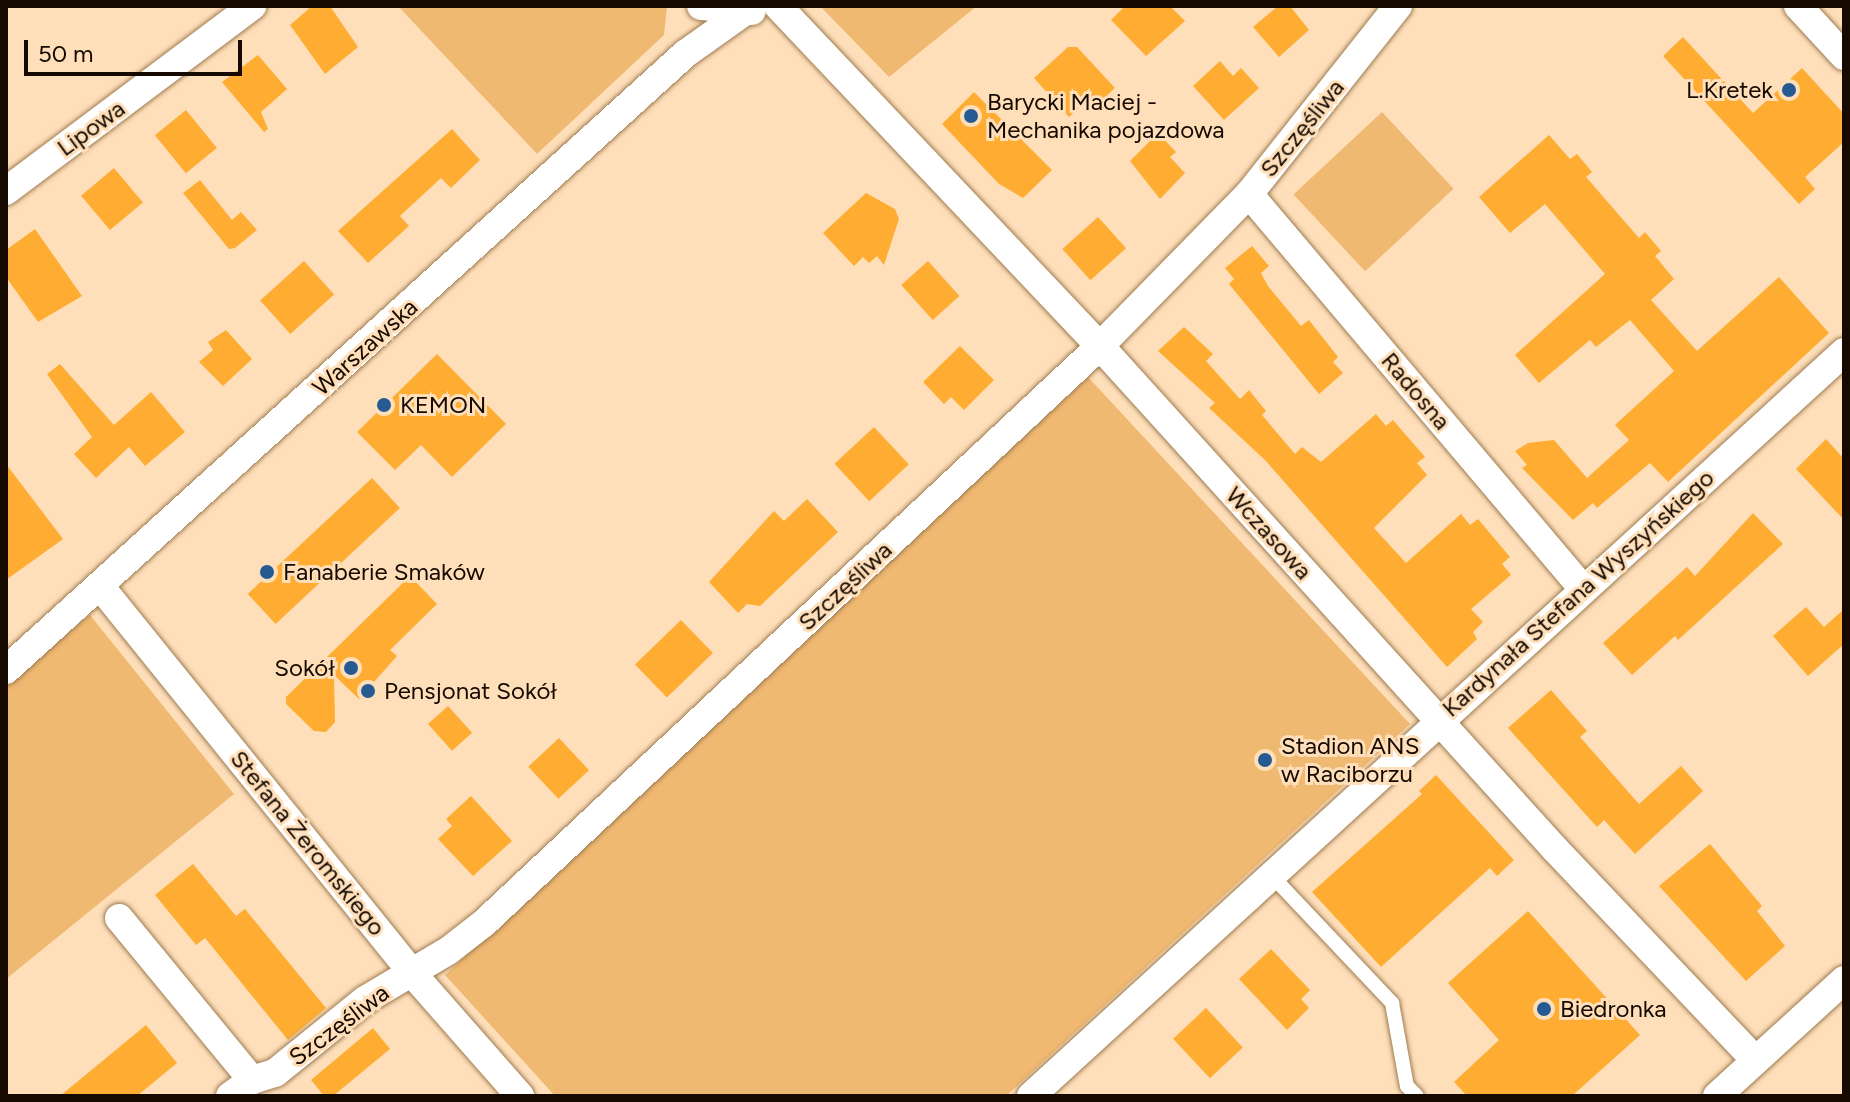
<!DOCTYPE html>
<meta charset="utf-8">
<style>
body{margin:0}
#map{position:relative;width:1850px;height:1102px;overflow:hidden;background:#fedfba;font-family:Figtree,sans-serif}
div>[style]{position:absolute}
.green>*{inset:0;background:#f0b972;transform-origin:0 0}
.building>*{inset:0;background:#fead32;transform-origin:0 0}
.roads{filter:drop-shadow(0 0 2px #9f7c50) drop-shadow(0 0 2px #9f7c50)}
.service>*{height:14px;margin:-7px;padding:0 7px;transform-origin:7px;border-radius:7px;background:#fff}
.minor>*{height:28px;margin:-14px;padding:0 14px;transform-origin:14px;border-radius:14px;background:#fff}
.dots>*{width:22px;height:22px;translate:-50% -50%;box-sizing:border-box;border:4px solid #fedfba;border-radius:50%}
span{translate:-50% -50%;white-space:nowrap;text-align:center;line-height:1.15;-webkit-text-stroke:6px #fedfba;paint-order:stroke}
.poi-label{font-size:24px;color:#150900}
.right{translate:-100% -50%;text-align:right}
.left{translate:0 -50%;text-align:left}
.street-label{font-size:24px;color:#150900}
.frame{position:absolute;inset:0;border:8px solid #150900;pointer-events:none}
.scale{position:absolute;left:24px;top:40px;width:218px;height:36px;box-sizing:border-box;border:4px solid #150900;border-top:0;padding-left:10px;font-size:24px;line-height:28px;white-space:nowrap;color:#150900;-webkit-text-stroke:6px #fedfba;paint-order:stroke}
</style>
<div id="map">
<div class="green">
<div style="clip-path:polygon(398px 6px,667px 6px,664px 35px,537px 154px)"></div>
<div style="clip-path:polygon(820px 6px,977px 6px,889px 77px)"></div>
<div style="left:1382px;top:112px;width:105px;height:121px;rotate:47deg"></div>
<div style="clip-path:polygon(1088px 377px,1410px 724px,1006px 1096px,555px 1096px,445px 975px)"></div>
<div style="clip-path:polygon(90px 615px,234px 794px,6px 979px,6px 682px)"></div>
</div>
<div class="building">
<div style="clip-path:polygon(312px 6px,330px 6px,358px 47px,325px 74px,290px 25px)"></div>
<div style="clip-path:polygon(1125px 6px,1170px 6px,1185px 21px,1146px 56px,1111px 20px)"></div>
<div style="clip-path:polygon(1278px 6px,1290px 6px,1309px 30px,1279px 57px,1253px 27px)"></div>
<div style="clip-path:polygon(1683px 37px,1753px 113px,1802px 68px,1844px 114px,1844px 142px,1805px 177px,1815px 189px,1799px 204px,1663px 56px)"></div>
<div style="clip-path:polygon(1068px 47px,1077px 47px,1115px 88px,1090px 111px,1083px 104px,1069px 117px,1034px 78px)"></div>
<div style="clip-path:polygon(258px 55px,287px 89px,261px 112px,268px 129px,264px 132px,222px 82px)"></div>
<div style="clip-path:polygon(1220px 61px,1233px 76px,1241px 68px,1259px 88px,1224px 120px,1193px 86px)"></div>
<div style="clip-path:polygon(974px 92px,1052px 170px,1023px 198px,999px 184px,942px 124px)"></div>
<div style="left:186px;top:110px;width:49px;height:40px;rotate:51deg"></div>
<div style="clip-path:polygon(452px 129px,480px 160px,451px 188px,441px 178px,400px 216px,409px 226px,368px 263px,338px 231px)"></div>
<div style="clip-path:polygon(1158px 133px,1176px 152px,1170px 157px,1185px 173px,1160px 199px,1130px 161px)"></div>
<div style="clip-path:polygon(1549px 135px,1570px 159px,1577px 154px,1592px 172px,1586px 177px,1639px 238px,1645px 232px,1661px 251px,1655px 256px,1674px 279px,1651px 300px,1697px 351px,1779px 277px,1829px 333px,1668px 482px,1650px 463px,1597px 508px,1593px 503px,1573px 520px,1522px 468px,1527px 465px,1515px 451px,1528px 443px,1554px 440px,1587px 478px,1629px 440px,1615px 425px,1674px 371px,1630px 320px,1596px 347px,1590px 340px,1539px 383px,1515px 355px,1605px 274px,1545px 204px,1510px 233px,1479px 197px)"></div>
<div style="left:114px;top:168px;width:45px;height:43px;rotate:50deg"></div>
<div style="clip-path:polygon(200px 180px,232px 220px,241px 212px,257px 230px,235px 248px,229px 249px,183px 193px)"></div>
<div style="clip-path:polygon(866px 193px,895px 209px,899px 219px,884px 265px,877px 256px,869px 263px,863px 257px,854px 266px,823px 233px)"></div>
<div style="left:1098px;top:217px;width:42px;height:48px;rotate:48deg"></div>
<div style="clip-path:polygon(35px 229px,82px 296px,38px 322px,6px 277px,6px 250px)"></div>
<div style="clip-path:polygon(1252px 246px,1269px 266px,1261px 273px,1268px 286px,1301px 326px,1309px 320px,1338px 357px,1333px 362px,1343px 373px,1319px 394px,1229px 284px,1234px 279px,1225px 268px)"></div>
<div style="left:304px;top:261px;width:45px;height:59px;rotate:48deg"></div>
<div style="left:928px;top:261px;width:47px;height:36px;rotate:48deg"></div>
<div style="clip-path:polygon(1184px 327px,1213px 354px,1206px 361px,1240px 399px,1249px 390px,1266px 411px,1262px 415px,1295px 454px,1302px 447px,1321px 462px,1376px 414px,1386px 426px,1393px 420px,1425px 457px,1417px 463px,1427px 475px,1374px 528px,1406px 563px,1461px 514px,1470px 525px,1478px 519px,1510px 557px,1502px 564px,1511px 575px,1471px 609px,1483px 622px,1473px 632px,1477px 639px,1447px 667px,1265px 460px,1209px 408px,1215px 403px,1158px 351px)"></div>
<div style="clip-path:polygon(226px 330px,252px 359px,223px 386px,199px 362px,213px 350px,208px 342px)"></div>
<div style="clip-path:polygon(960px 346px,994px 380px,964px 410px,951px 397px,944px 404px,923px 382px)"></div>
<div style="clip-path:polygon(437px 354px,506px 424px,452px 477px,421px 445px,395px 470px,357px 432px)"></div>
<div style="clip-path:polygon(60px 364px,114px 425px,151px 392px,185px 432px,145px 466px,129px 447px,96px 478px,74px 454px,92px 437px,47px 374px)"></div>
<div style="left:874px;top:427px;width:51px;height:54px;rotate:47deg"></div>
<div style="clip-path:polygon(1826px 439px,1844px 459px,1844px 520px,1796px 469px)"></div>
<div style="clip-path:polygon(6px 464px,63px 539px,6px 580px)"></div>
<div style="left:372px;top:478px;width:41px;height:170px;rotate:47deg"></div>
<div style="clip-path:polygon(807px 499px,838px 532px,760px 606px,747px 604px,738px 613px,709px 582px,774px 511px,784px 521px)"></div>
<div style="clip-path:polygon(1753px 513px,1783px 544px,1678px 640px,1675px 636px,1632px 675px,1603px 643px,1687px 567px,1695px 576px)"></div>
<div style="clip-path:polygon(410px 576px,437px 604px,390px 650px,397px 656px,359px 699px,334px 675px,335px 722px,326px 732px,314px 731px,286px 704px,286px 697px)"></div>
<div style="clip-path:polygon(1806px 607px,1824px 627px,1844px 609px,1844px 644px,1808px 676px,1773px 636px)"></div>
<div style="left:681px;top:620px;width:46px;height:64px;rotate:46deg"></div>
<div style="clip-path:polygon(1551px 690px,1587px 731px,1580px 737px,1639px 804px,1681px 766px,1703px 791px,1635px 854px,1604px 820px,1597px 827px,1508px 728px)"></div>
<div style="left:448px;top:706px;width:36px;height:27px;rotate:48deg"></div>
<div style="left:559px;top:738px;width:44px;height:42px;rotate:47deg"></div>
<div style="clip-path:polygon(1436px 775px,1514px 860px,1497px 876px,1490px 868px,1381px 967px,1312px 892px,1422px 794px,1419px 791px)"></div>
<div style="clip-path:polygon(471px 796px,512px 841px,473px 876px,438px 839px,452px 826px,446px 819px)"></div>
<div style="clip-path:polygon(1710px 844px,1762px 906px,1757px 911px,1785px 946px,1746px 981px,1659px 886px)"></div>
<div style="clip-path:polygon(193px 864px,236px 916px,245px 909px,326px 1008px,288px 1040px,205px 938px,196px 945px,155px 895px)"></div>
<div style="clip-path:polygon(1528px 911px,1640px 1035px,1572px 1096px,1467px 1096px,1454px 1082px,1499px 1040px,1448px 983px)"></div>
<div style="clip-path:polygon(1271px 949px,1310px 990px,1301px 999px,1309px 1008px,1287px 1030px,1239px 979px)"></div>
<div style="left:1206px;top:1008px;width:54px;height:45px;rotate:47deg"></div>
<div style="clip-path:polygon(146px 1025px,177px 1063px,137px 1096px,60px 1096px)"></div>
<div style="clip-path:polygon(373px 1028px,390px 1049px,333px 1096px,324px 1096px,311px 1080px)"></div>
</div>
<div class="roads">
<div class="service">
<div style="left:1272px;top:876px;width:175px;rotate:46.6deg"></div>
<div style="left:1392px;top:1003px;width:84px;rotate:79.8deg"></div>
<div style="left:1407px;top:1086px;width:14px;rotate:45deg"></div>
</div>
<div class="minor">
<div style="left:701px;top:6px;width:51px;rotate:5.6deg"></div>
<div style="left:778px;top:6px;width:468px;rotate:46.6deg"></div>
<div style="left:1100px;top:346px;width:678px;rotate:47.87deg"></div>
<div style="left:1555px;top:849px;width:291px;rotate:46.5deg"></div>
<div style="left:1798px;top:6px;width:68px;rotate:47.4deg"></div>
<div style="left:6px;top:191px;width:308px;rotate:-36.9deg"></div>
<div style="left:1249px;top:194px;width:517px;rotate:49.78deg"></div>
<div style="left:100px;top:586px;width:497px;rotate:51.1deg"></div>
<div style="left:412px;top:973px;width:164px;rotate:48.7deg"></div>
<div style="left:6px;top:670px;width:917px;rotate:-42.21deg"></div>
<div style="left:685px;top:54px;width:72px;rotate:-35.4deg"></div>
<div style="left:119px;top:918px;width:210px;rotate:50.6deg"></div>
<div style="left:230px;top:1096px;width:27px;rotate:-36deg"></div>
<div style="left:252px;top:1080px;width:24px;rotate:-17deg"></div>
<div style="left:275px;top:1073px;width:116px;rotate:-39deg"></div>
<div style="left:365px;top:1000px;width:96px;rotate:-30.6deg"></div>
<div style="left:448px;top:951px;width:46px;rotate:-37.9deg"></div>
<div style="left:484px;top:923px;width:844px;rotate:-43.13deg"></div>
<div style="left:1100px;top:346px;width:213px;rotate:-45.6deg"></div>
<div style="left:1249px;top:194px;width:240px;rotate:-51.6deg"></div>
<div style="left:1031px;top:1096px;width:1102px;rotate:-42.46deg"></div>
<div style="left:1717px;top:1096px;width:172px;rotate:-42.4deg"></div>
</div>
</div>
<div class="dots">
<div style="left:1789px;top:90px;background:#255a93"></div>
<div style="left:971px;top:116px;background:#255a93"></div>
<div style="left:384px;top:405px;background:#255a93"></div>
<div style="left:267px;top:572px;background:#255a93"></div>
<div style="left:351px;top:668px;background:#255a93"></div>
<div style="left:368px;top:691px;background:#255a93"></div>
<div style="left:1265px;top:760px;background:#255a93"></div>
<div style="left:1544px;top:1009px;background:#255a93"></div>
</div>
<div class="poi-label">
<span class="right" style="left:1773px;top:90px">L.Kretek</span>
<span class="left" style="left:987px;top:116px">Barycki Maciej -<br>Mechanika pojazdowa</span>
<span class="left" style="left:400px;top:405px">KEMON</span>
<span class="left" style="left:283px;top:572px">Fanaberie Smaków</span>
<span class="right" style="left:335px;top:668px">Sokół</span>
<span class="left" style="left:384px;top:691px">Pensjonat Sokół</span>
<span class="left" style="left:1281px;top:760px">Stadion ANS<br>w Raciborzu</span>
<span class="left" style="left:1560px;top:1009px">Biedronka</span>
</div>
<div class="street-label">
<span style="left:91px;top:128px;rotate:-36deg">Lipowa</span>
<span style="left:1302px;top:128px;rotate:-51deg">Szczęśliwa</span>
<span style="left:365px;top:347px;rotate:-42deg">Warszawska</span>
<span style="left:1416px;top:391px;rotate:50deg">Radosna</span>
<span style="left:1269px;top:533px;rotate:48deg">Wczasowa</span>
<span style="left:845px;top:586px;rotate:-43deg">Szczęśliwa</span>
<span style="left:1578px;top:593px;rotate:-42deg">Kardynała Stefana Wyszyńskiego</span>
<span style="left:308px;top:843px;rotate:51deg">Stefana Żeromskiego</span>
<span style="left:339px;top:1025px;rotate:-37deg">Szczęśliwa</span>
</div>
<div class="frame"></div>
<div class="scale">50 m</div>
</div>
